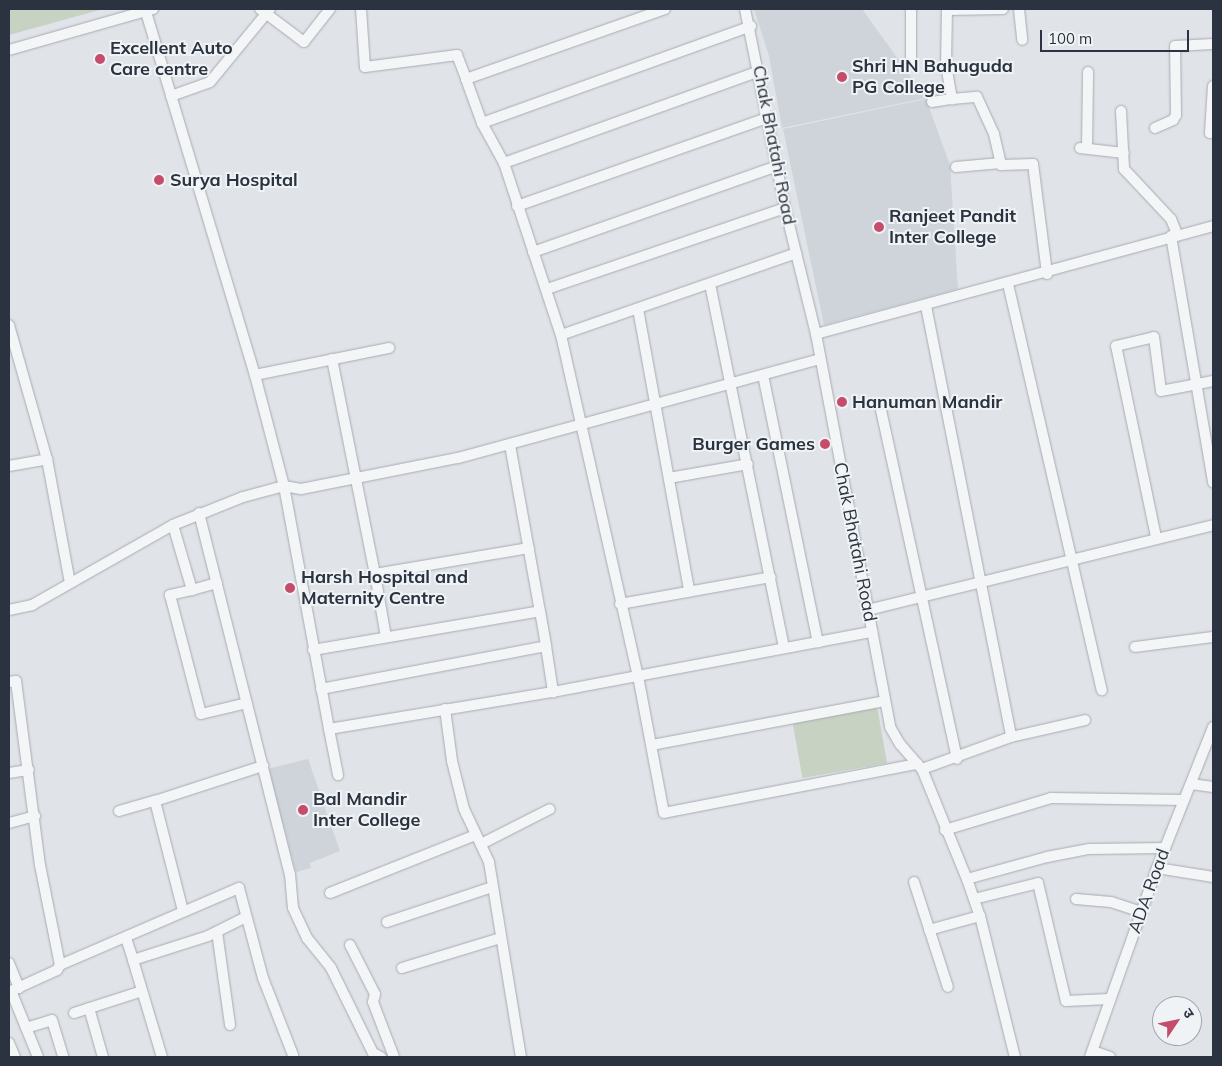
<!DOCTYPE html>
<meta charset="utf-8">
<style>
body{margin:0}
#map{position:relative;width:1222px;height:1066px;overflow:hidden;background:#e0e4e8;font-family:Mulish,"Noto Sans Devanagari",sans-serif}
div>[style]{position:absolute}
.built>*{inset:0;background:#cfd3da}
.green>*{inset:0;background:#c7d2c2;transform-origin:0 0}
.roads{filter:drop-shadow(0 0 1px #a6abb2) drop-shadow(0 0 1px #a6abb2)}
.minor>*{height:10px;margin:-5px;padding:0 5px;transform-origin:5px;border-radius:5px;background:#f3f5f7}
.dots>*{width:14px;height:14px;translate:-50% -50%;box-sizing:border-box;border:2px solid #f0f3f6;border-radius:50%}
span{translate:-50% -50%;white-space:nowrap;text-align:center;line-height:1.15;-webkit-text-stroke:4px #f0f3f6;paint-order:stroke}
.poi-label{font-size:18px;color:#2a333f;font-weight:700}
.left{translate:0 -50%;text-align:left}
.right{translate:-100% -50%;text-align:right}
.street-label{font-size:18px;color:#2a333f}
.frame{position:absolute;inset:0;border:10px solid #2a333f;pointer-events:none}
.north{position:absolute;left:1152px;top:996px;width:50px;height:50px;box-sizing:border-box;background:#f0f3f6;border:1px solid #a1a6ad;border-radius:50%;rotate:56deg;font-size:14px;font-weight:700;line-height:20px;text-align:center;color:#2a333f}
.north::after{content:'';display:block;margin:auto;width:18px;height:22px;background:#c54d6b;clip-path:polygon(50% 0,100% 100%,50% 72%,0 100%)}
.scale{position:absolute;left:1040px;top:30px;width:149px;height:22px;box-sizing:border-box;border:2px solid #2a333f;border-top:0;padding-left:6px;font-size:15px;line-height:18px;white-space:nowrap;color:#2a333f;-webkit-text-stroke:4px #f0f3f6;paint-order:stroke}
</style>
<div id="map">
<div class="built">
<div style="clip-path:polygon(754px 9px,862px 9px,926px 98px,782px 128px,769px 56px)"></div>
<div style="clip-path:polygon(926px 99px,950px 165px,958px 289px,824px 325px,783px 129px)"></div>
<div style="clip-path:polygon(308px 759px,340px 851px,310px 863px,311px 868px,296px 872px,268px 769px)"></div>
</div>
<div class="green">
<div style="clip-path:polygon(9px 9px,103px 9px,9px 35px)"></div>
<div style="left:877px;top:706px;width:58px;height:86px;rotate:80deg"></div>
</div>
<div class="roads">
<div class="minor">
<div style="left:260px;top:9px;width:55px;rotate:36.9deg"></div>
<div style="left:304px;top:42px;width:42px;rotate:-51.8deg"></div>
<div style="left:361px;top:9px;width:58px;rotate:86.1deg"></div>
<div style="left:365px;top:67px;width:93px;rotate:-7.4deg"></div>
<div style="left:457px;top:55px;width:26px;rotate:69deg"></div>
<div style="left:665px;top:9px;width:211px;rotate:160.6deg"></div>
<div style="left:466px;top:79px;width:47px;rotate:70deg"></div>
<div style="left:482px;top:123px;width:46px;rotate:61.2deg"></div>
<div style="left:504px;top:163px;width:181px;rotate:71.7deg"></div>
<div style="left:561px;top:335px;width:249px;rotate:-19.2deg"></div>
<div style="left:745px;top:9px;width:203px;rotate:78.6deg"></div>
<div style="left:785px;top:208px;width:130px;rotate:76.2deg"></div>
<div style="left:816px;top:334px;width:400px;rotate:79.3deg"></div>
<div style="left:890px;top:727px;width:20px;rotate:60deg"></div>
<div style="left:900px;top:744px;width:33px;rotate:49deg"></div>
<div style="left:922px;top:769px;width:119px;rotate:67.8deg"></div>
<div style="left:967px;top:879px;width:39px;rotate:71deg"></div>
<div style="left:980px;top:916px;width:145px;rotate:76.1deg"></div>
<div style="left:911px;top:9px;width:50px;rotate:90deg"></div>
<div style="left:947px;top:9px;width:56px;rotate:91deg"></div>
<div style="left:946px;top:65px;width:35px;rotate:80deg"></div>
<div style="left:952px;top:99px;width:25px;rotate:-5deg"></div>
<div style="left:977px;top:97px;width:41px;rotate:65.3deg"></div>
<div style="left:994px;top:134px;width:32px;rotate:77deg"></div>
<div style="left:1001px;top:165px;width:32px;rotate:-2deg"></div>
<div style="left:1033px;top:164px;width:111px;rotate:82.7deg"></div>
<div style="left:1019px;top:9px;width:31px;rotate:84deg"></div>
<div style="left:947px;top:10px;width:56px;rotate:-1deg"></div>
<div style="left:146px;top:12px;width:379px;rotate:73.3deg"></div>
<div style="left:255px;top:375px;width:115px;rotate:75.4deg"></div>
<div style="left:284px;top:486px;width:247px;rotate:79.5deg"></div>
<div style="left:329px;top:729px;width:227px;rotate:-9.4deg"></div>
<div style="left:553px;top:692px;width:325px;rotate:-10.7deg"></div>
<div style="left:9px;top:50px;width:150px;rotate:-15.9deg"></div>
<div style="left:1213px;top:86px;width:47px;rotate:93.7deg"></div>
<div style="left:1210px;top:133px;width:3px"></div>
<div style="left:171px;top:96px;width:41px;rotate:-19.7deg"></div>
<div style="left:210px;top:82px;width:94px;rotate:-50.6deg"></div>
<div style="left:932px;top:102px;width:20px;rotate:-9deg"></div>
<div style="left:1121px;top:111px;width:58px;rotate:87deg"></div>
<div style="left:1124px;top:169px;width:69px;rotate:46.8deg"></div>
<div style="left:1171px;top:219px;width:16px;rotate:68deg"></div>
<div style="left:482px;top:123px;width:286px;rotate:-19.8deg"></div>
<div style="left:1155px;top:128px;width:20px;rotate:-24deg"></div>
<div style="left:1173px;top:120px;width:6px;rotate:-59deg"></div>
<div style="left:1176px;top:115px;width:69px;rotate:-90.8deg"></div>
<div style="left:1175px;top:46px;width:38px;rotate:-3deg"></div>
<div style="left:1080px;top:148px;width:44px;rotate:6.5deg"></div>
<div style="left:1087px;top:148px;width:76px;rotate:-89.2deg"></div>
<div style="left:504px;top:163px;width:271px;rotate:-19.8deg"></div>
<div style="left:956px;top:167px;width:45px;rotate:-5.1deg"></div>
<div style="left:517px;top:206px;width:265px;rotate:-19.4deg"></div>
<div style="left:1171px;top:236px;width:250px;rotate:80.3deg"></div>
<div style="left:533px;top:252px;width:259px;rotate:-19.4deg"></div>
<div style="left:710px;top:284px;width:371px;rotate:78.5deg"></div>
<div style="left:1008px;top:284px;width:417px;rotate:77deg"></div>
<div style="left:547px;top:289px;width:251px;rotate:-18.8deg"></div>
<div style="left:926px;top:306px;width:439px;rotate:78.8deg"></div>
<div style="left:638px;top:309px;width:287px;rotate:79.7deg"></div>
<div style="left:9px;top:325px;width:139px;rotate:74.2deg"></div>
<div style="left:47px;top:459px;width:126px;rotate:79.5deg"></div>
<div style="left:816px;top:334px;width:411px;rotate:-15.2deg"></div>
<div style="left:561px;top:335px;width:350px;rotate:77.3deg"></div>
<div style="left:638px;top:676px;width:139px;rotate:79.3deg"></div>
<div style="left:664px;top:813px;width:258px;rotate:-11deg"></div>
<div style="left:332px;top:359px;width:219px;rotate:78.7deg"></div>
<div style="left:375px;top:574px;width:156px;rotate:-9.6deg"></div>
<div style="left:255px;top:375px;width:137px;rotate:-11.4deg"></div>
<div style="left:763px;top:375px;width:273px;rotate:78.4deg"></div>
<div style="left:881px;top:410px;width:357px;rotate:77.7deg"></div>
<div style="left:510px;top:445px;width:169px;rotate:79.8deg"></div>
<div style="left:9px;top:466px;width:39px;rotate:-10deg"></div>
<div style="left:669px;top:478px;width:80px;rotate:-10deg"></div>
<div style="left:199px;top:513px;width:372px;rotate:75.9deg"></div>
<div style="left:290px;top:874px;width:34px;rotate:85deg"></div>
<div style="left:293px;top:908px;width:33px;rotate:65deg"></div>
<div style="left:307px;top:938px;width:38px;rotate:51deg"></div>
<div style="left:331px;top:968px;width:95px;rotate:63.7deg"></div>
<div style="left:373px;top:1053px;width:9px;rotate:27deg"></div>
<div style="left:173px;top:525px;width:68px;rotate:73.7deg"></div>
<div style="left:192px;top:590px;width:23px;rotate:167deg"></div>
<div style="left:170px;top:595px;width:123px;rotate:75.4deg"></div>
<div style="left:201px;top:714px;width:47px;rotate:-13.4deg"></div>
<div style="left:1156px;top:537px;width:195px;rotate:-101.8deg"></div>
<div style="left:1116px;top:346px;width:39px;rotate:-13deg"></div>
<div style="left:1154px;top:337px;width:54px;rotate:82.6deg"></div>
<div style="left:1161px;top:391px;width:53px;rotate:-10.9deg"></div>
<div style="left:375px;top:574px;width:64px;rotate:80.1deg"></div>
<div style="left:192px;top:590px;width:26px;rotate:-16deg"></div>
<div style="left:620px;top:604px;width:153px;rotate:-10.1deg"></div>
<div style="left:9px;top:610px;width:24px;rotate:-12deg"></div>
<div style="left:32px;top:605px;width:162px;rotate:-29.6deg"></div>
<div style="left:173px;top:525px;width:75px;rotate:-21.8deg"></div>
<div style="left:243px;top:497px;width:42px;rotate:-15deg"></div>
<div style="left:284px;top:486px;width:17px;rotate:10deg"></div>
<div style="left:301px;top:489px;width:160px;rotate:-11.2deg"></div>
<div style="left:458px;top:458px;width:375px;rotate:-15.3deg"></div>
<div style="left:868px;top:610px;width:355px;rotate:-13.8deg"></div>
<div style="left:1135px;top:647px;width:79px;rotate:-7.3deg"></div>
<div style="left:313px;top:650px;width:230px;rotate:-9.7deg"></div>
<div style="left:540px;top:611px;width:36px;rotate:80deg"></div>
<div style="left:9px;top:682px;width:7px;rotate:-8deg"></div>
<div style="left:16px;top:681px;width:186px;rotate:82.6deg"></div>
<div style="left:40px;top:865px;width:102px;rotate:78.7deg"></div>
<div style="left:321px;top:689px;width:229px;rotate:-10.8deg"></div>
<div style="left:546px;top:646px;width:47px;rotate:81.3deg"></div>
<div style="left:445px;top:709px;width:52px;rotate:82.3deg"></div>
<div style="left:452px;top:761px;width:49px;rotate:76deg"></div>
<div style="left:464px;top:809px;width:59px;rotate:64.7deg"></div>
<div style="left:489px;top:862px;width:198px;rotate:80.7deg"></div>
<div style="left:329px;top:729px;width:47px;rotate:78.9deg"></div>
<div style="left:652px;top:745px;width:237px;rotate:-10.7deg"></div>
<div style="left:922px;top:769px;width:95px;rotate:-19.8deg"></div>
<div style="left:1011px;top:737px;width:76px;rotate:-12.9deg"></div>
<div style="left:9px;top:773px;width:20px;rotate:-9deg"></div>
<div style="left:1191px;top:784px;width:22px;rotate:8deg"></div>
<div style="left:119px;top:811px;width:37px;rotate:-16deg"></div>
<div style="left:9px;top:823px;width:27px;rotate:-15deg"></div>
<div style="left:945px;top:830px;width:111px;rotate:-16.8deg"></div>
<div style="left:1051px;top:798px;width:133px;rotate:0.9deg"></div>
<div style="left:481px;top:844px;width:77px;rotate:-26.9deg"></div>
<div style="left:1157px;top:868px;width:57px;rotate:9.1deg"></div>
<div style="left:967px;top:879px;width:83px;rotate:-15.4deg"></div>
<div style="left:1047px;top:857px;width:43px;rotate:-10.8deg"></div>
<div style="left:1089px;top:849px;width:76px;rotate:-0.8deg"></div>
<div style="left:914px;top:882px;width:110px;rotate:72.1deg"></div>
<div style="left:330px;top:893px;width:157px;rotate:-21.7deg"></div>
<div style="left:974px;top:899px;width:66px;rotate:-14deg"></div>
<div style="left:1038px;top:883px;width:121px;rotate:76.7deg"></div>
<div style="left:1066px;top:1001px;width:43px;rotate:-2.7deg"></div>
<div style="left:1076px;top:899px;width:35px;rotate:5deg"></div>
<div style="left:1111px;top:902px;width:33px;rotate:18deg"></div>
<div style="left:183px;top:911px;width:114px;rotate:-104.3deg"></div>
<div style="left:155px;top:801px;width:114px;rotate:-18deg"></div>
<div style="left:387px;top:922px;width:111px;rotate:-18.4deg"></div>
<div style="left:929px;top:930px;width:53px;rotate:-15.4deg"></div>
<div style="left:217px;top:932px;width:94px;rotate:82deg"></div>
<div style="left:126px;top:938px;width:23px;rotate:72deg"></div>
<div style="left:133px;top:960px;width:79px;rotate:-17.7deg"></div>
<div style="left:208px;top:936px;width:42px;rotate:-26.6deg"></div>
<div style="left:350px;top:945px;width:55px;rotate:63deg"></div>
<div style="left:375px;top:994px;width:8px;rotate:104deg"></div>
<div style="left:373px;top:1002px;width:59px;rotate:69.1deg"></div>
<div style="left:133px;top:960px;width:101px;rotate:73.4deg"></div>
<div style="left:9px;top:963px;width:27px;rotate:68deg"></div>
<div style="left:402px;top:968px;width:103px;rotate:-16.9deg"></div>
<div style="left:89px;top:1008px;width:51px;rotate:74.1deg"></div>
<div style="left:74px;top:1013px;width:71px;rotate:-17.9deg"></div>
<div style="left:26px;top:1028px;width:27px;rotate:-17deg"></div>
<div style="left:52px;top:1020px;width:39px;rotate:73deg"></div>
<div style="left:9px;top:1043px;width:15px;rotate:67deg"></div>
<div style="left:1093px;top:1051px;width:18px;rotate:19deg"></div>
<div style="left:38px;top:1057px;width:71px;rotate:-112.2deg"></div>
<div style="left:11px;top:991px;width:51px;rotate:-24.5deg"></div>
<div style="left:57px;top:970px;width:6px;rotate:-59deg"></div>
<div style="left:60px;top:965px;width:195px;rotate:-23.3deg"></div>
<div style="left:239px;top:888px;width:93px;rotate:75.1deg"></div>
<div style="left:263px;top:978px;width:83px;rotate:68.7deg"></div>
<div style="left:1090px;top:1057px;width:201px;rotate:-70.5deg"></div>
<div style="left:1157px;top:868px;width:152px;rotate:-68.3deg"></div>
</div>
</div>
<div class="dots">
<div style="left:100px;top:59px;background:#c54d6b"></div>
<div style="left:842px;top:77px;background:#c54d6b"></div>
<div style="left:159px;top:180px;background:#c54d6b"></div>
<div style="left:879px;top:227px;background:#c54d6b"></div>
<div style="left:842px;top:402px;background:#c54d6b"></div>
<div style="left:825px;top:444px;background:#c54d6b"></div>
<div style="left:290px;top:588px;background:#c54d6b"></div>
<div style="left:303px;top:810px;background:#c54d6b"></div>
</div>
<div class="poi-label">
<span class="left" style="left:110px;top:59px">Excellent Auto<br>Care centre</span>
<span class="left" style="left:852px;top:77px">Shri HN Bahuguda<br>PG College</span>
<span class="left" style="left:170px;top:180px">Surya Hospital</span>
<span class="left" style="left:889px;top:227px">Ranjeet Pandit<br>Inter College</span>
<span class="left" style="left:852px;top:402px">Hanuman Mandir</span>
<span class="right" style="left:815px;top:444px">Burger Games</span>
<span class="left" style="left:301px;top:588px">Harsh Hospital and<br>Maternity Centre</span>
<span class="left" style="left:313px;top:810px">Bal Mandir<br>Inter College</span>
</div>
<div class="street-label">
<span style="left:774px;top:145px;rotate:79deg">Chak Bhatahi Road</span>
<span style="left:855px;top:542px;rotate:79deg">Chak Bhatahi Road</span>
<span style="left:1149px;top:891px;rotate:-70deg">ADA Road</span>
</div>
<div class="frame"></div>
<div class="north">उ</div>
<div class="scale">100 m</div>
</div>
